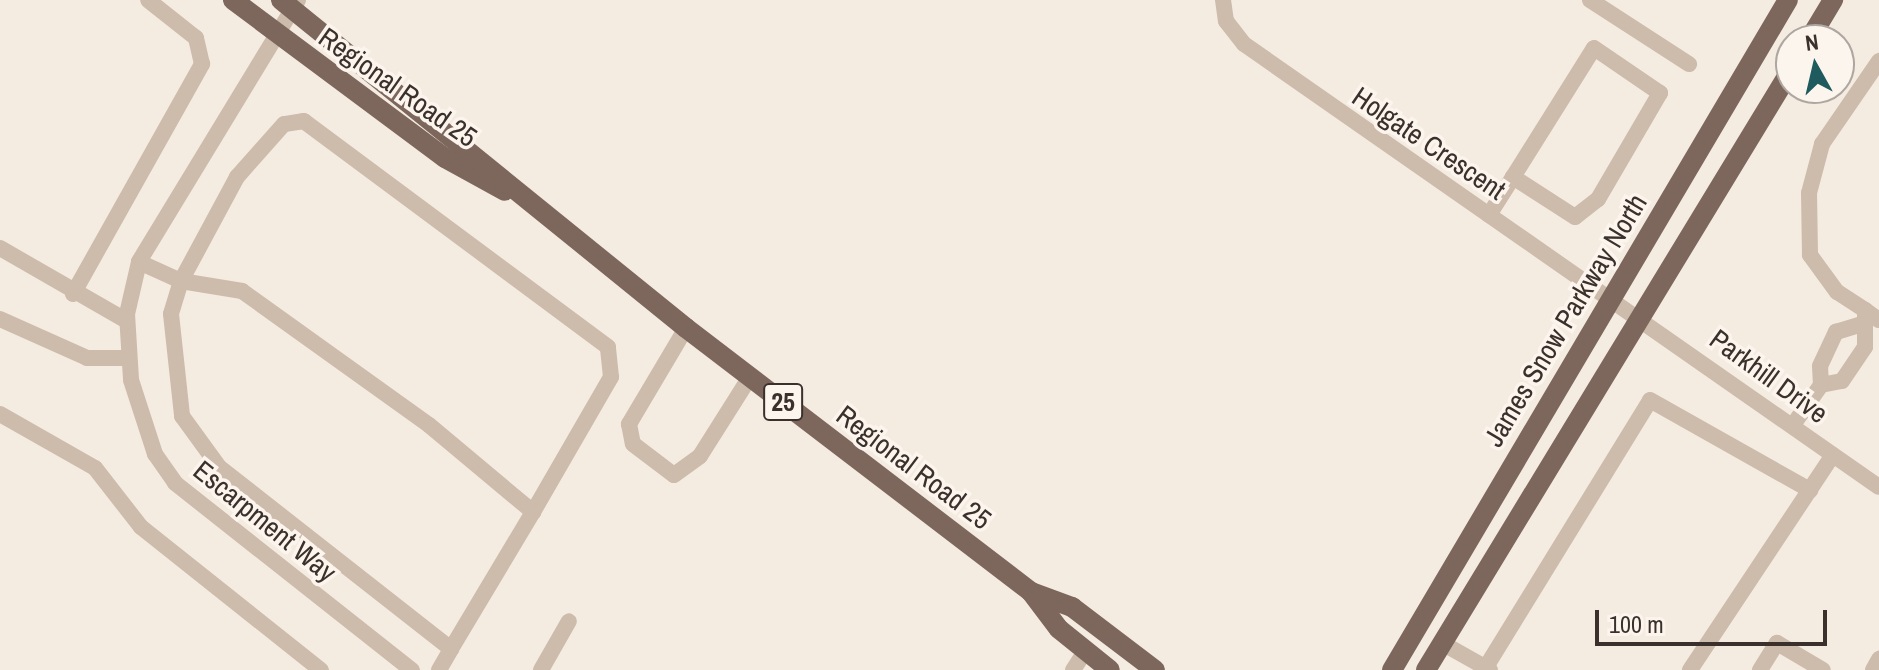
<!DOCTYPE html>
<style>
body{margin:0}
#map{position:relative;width:1879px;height:670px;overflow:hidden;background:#f4ebe1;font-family:"Archivo Narrow",sans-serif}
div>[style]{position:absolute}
.minor>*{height:16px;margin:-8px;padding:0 8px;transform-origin:8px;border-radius:8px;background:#cdbbac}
.major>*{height:20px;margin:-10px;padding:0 10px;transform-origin:10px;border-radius:10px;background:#7d675c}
span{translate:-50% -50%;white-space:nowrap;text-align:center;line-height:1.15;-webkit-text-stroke:7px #fbf5ee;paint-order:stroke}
.shield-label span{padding:2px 6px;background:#fbf5ee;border:2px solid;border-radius:6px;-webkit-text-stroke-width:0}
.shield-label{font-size:26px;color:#3b302b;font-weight:700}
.street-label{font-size:28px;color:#3b302b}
.north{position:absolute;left:1775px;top:24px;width:80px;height:80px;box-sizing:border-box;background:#fbf5ee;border:2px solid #aea6a0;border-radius:50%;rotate:352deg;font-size:22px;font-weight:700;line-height:32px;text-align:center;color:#3b302b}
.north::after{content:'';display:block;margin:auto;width:28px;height:36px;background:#1f5a5e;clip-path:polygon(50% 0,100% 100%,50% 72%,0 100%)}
.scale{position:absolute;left:1595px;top:610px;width:232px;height:36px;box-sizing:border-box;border:4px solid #3b302b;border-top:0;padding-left:10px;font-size:24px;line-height:28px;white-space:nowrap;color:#3b302b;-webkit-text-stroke:6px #fbf5ee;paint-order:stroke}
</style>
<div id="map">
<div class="minor">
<div style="left:298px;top:0;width:306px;rotate:121.3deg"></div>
<div style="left:139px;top:262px;width:53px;rotate:103deg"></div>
<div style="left:127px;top:314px;width:66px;rotate:86.5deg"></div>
<div style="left:131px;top:380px;width:78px;rotate:72deg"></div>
<div style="left:155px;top:454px;width:35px;rotate:55deg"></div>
<div style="left:175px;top:483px;width:302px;rotate:38.3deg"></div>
<div style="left:1223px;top:0;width:21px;rotate:82deg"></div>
<div style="left:1226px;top:21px;width:29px;rotate:52deg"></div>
<div style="left:1244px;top:44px;width:774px;rotate:34.9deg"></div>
<div style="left:1590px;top:0;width:118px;rotate:32.9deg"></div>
<div style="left:1489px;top:215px;width:45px;rotate:-57.7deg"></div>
<div style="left:1513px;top:177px;width:152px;rotate:-57.9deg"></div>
<div style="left:1594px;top:48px;width:80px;rotate:34.3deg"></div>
<div style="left:1660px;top:93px;width:123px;rotate:120.3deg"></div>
<div style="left:1598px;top:199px;width:29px;rotate:142deg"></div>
<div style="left:1575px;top:217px;width:74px;rotate:-147.2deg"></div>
<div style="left:0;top:248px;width:146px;rotate:29.9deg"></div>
<div style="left:139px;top:262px;width:46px;rotate:24.3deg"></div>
<div style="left:181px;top:281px;width:62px;rotate:9.3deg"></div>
<div style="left:242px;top:291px;width:230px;rotate:35.6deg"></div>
<div style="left:429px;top:425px;width:136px;rotate:39.9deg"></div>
<div style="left:73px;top:294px;width:264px;rotate:-60.7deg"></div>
<div style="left:202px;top:64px;width:27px;rotate:-103deg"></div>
<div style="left:196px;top:38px;width:61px;rotate:-141.6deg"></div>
<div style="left:1865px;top:310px;width:33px;rotate:-147deg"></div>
<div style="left:1837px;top:292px;width:46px;rotate:-126.1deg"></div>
<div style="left:1810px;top:255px;width:62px;rotate:-90.9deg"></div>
<div style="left:1809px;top:193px;width:51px;rotate:-75.1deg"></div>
<div style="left:1822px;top:144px;width:101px;rotate:-55.5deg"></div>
<div style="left:0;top:319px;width:95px;rotate:24.1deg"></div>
<div style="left:87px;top:358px;width:41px"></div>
<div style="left:686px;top:328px;width:112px;rotate:120.7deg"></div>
<div style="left:629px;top:424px;width:20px;rotate:79deg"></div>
<div style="left:633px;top:444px;width:51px;rotate:37.1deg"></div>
<div style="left:674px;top:475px;width:32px;rotate:-36deg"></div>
<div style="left:700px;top:456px;width:93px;rotate:-57.7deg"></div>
<div style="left:1821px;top:385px;width:21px;rotate:-11deg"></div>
<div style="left:1842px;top:381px;width:41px;rotate:-55.9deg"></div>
<div style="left:1865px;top:347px;width:37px;rotate:-90deg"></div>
<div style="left:1865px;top:310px;width:17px;rotate:36deg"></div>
<div style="left:0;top:414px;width:109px;rotate:29.6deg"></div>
<div style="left:95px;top:468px;width:75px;rotate:52.1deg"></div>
<div style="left:141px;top:527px;width:230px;rotate:38.5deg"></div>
<div style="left:1793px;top:425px;width:49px;rotate:-55deg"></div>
<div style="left:1821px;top:385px;width:19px;rotate:-93deg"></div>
<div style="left:1820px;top:366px;width:38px;rotate:-65deg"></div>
<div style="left:1836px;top:332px;width:24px;rotate:-17deg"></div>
<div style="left:1442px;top:643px;width:55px;rotate:29.4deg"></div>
<div style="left:1486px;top:667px;width:313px;rotate:-58.4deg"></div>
<div style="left:1650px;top:400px;width:184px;rotate:29.4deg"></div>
<div style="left:439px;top:670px;width:24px;rotate:-60deg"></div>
<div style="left:451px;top:649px;width:160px;rotate:-59.1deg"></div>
<div style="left:533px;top:512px;width:156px;rotate:-60deg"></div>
<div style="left:611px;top:377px;width:30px;rotate:-96deg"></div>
<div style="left:608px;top:347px;width:379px;rotate:-143.4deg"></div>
<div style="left:304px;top:121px;width:20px;rotate:171deg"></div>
<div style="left:284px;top:124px;width:71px;rotate:131.6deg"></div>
<div style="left:237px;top:177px;width:118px;rotate:118.3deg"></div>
<div style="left:181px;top:281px;width:34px;rotate:107deg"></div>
<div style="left:171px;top:314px;width:103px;rotate:83.8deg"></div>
<div style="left:182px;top:416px;width:63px;rotate:54deg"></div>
<div style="left:219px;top:467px;width:295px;rotate:38.1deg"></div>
<div style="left:541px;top:670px;width:56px;rotate:-60.3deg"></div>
<div style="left:1073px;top:670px;width:24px;rotate:-57deg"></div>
<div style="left:1690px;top:670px;width:258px;rotate:-56.4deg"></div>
<div style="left:1760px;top:670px;width:32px;rotate:-58deg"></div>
<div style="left:1777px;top:643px;width:53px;rotate:30.4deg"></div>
<div style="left:1873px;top:670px;width:13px;rotate:-61deg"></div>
</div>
<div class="major">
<div style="left:233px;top:0;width:264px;rotate:36.7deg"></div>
<div style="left:445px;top:158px;width:68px;rotate:28.8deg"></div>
<div style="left:281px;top:0;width:521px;rotate:39deg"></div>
<div style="left:686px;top:328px;width:434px;rotate:37.4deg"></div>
<div style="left:1031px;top:592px;width:44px;rotate:20.1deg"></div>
<div style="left:1072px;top:607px;width:104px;rotate:37.2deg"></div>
<div style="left:1809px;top:40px;width:47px;rotate:-59deg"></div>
<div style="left:1031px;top:592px;width:46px;rotate:52.9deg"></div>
<div style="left:1059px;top:629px;width:65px;rotate:38.8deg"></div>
<div style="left:1392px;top:670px;width:778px;rotate:-59.42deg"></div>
<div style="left:1426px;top:670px;width:702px;rotate:-58.69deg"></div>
</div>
<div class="shield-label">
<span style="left:783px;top:402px">25</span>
</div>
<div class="street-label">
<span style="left:398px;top:87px;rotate:35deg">Regional Road 25</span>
<span style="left:1429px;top:143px;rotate:34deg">Holgate Crescent</span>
<span style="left:1565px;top:320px;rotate:-59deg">James Snow Parkway North</span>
<span style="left:1769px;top:376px;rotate:36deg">Parkhill Drive</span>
<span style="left:914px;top:467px;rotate:37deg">Regional Road 25</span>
<span style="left:265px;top:521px;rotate:39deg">Escarpment Way</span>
</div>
<div class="north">N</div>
<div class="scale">100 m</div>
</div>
